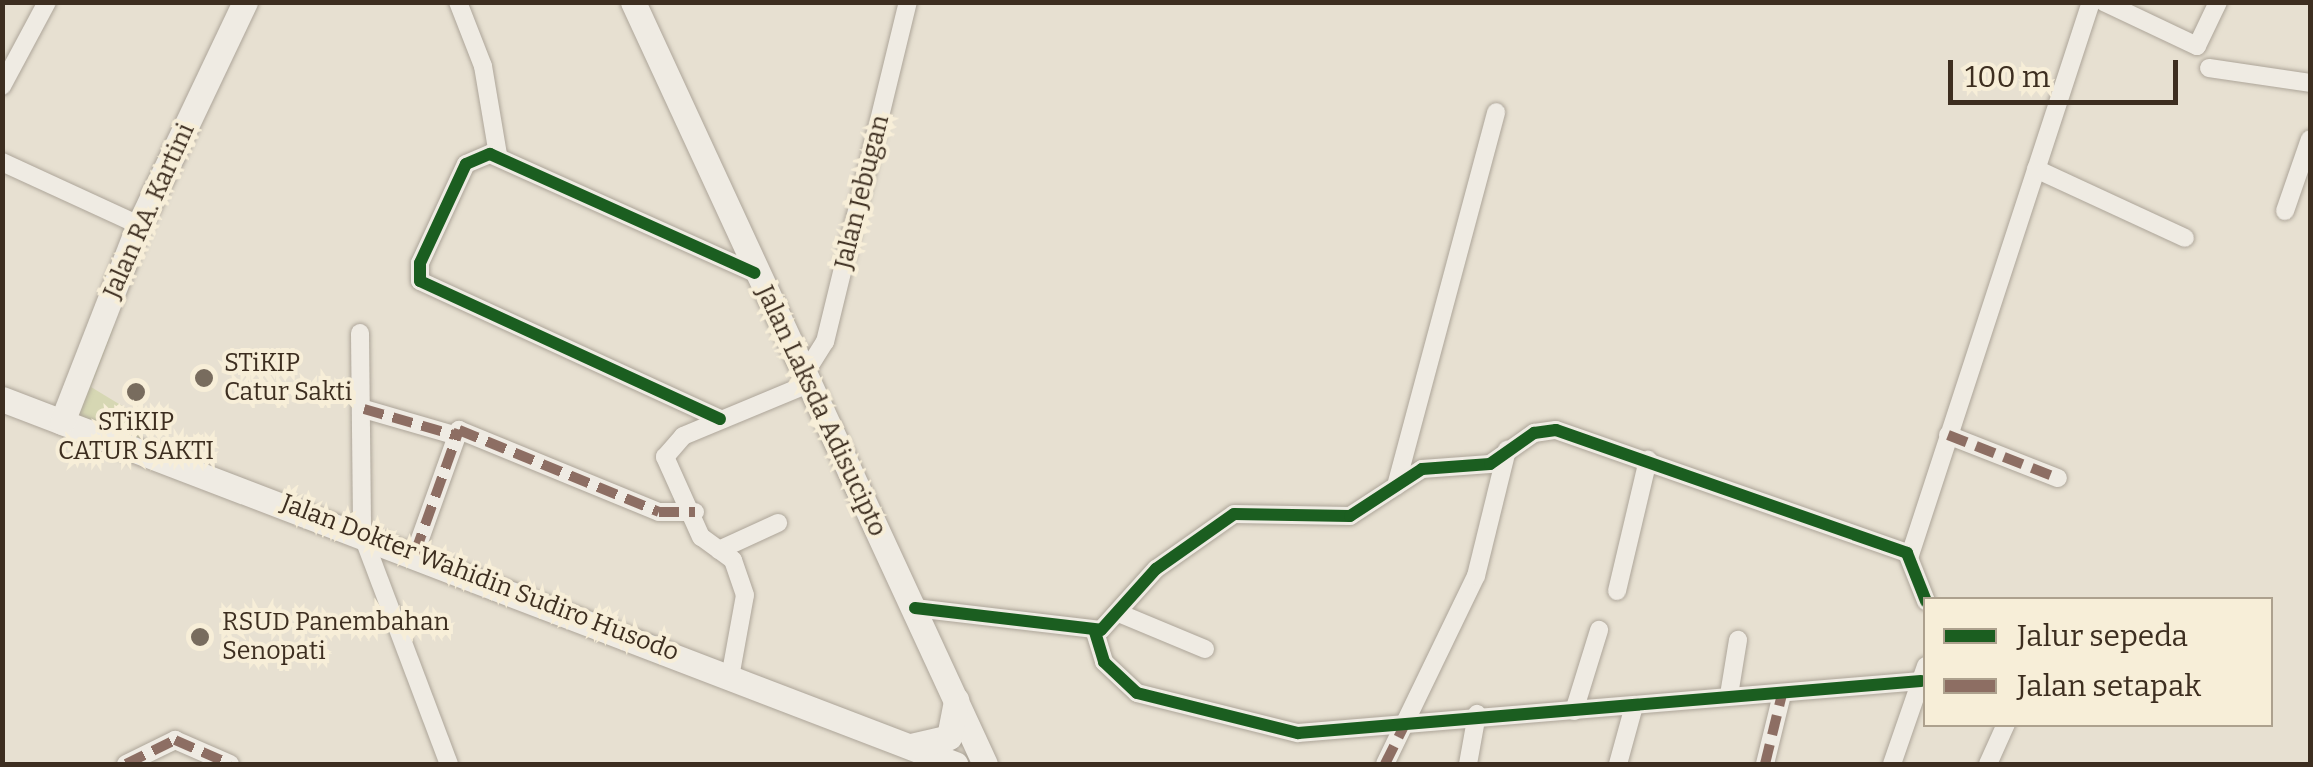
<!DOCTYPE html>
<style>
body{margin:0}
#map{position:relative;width:2313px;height:767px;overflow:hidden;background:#e7e0d1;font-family:Bitter,serif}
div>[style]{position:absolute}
.green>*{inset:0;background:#d6d7b3}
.roads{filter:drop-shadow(0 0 2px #ada599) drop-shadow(0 0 2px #ada599)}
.street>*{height:18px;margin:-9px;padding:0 9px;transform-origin:9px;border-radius:9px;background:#efebe3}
.secondary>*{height:25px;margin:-12.5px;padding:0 12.5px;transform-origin:12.5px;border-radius:12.5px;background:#efebe3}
.quiet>*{height:10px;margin-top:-5px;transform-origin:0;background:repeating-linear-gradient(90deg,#8d6e63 0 20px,transparent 0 30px)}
.cycleway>*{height:12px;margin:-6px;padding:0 6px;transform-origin:6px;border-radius:6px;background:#1b5e20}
.dots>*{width:28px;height:28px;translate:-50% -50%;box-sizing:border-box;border:5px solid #f7eed8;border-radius:50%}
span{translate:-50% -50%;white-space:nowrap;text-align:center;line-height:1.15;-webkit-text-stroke:8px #f7eed8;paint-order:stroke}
.street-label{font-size:25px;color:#3d2e20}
.poi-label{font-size:25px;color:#3d2e20}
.left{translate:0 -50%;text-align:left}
.frame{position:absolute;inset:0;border:5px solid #3d2e20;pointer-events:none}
.legend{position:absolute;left:1923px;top:597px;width:350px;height:130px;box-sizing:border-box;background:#f7eed8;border:2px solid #ada18e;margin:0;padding:12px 18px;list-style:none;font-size:30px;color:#3d2e20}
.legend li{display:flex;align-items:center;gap:20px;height:50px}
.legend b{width:50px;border:2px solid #ada18e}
.scale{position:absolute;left:1948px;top:60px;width:230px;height:45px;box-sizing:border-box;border:5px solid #3d2e20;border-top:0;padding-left:12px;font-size:30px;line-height:35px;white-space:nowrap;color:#3d2e20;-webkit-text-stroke:8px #f7eed8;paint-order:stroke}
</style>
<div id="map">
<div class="green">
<div style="clip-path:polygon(95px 320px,114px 327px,91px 387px,147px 421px,136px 452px,60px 422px)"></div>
</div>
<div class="roads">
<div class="street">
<div style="left:458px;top:2px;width:69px;rotate:68.7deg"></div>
<div style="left:483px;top:66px;width:90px;rotate:80.4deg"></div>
<div style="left:2104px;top:2px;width:103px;rotate:25.3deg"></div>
<div style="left:2197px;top:46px;width:49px;rotate:-64.5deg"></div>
<div style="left:2209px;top:68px;width:102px;rotate:8.4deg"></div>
<div style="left:2px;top:86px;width:95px;rotate:-61.8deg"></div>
<div style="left:2px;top:162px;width:151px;rotate:24.7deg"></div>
<div style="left:2036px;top:169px;width:164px;rotate:24.8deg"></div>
<div style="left:2285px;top:211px;width:76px;rotate:-70.9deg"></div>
<div style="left:360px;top:333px;width:201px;rotate:89.4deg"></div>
<div style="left:362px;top:534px;width:246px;rotate:69.3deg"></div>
<div style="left:804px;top:375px;width:39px;rotate:-58deg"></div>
<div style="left:825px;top:342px;width:350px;rotate:-76.3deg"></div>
<div style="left:364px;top:409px;width:94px;rotate:16.1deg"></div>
<div style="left:720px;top:419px;width:330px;rotate:-155.3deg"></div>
<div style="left:420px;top:281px;width:18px;rotate:-90deg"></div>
<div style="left:420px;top:263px;width:109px;rotate:-65.1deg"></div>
<div style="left:466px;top:164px;width:26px;rotate:-23deg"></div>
<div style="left:490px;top:154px;width:290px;rotate:24.2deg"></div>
<div style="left:1948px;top:435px;width:118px;rotate:21.4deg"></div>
<div style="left:1396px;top:486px;width:387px;rotate:-75deg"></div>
<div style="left:719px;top:550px;width:65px;rotate:-24.6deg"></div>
<div style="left:415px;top:553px;width:131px;rotate:-70.3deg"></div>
<div style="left:459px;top:430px;width:216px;rotate:22.3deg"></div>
<div style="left:659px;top:512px;width:36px"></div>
<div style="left:1910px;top:555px;width:582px;rotate:-71.88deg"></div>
<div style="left:1617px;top:591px;width:135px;rotate:-76.7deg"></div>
<div style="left:915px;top:608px;width:187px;rotate:6.7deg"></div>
<div style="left:1101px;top:630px;width:82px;rotate:-48deg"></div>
<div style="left:1156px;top:569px;width:95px;rotate:-35.2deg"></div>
<div style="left:1234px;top:514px;width:116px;rotate:1deg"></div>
<div style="left:1350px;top:516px;width:86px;rotate:-33.1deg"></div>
<div style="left:1422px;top:469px;width:68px;rotate:-4.2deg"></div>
<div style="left:1490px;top:464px;width:54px;rotate:-35.2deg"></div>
<div style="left:1534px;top:433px;width:22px;rotate:-8deg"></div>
<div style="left:1556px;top:430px;width:372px;rotate:19.3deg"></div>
<div style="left:1907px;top:553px;width:52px;rotate:68.4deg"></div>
<div style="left:1121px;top:614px;width:91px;rotate:22.6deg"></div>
<div style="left:1095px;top:632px;width:31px;rotate:73deg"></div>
<div style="left:1104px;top:662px;width:45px;rotate:43.2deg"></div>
<div style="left:1137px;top:693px;width:166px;rotate:14deg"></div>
<div style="left:1298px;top:733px;width:625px;rotate:-4.77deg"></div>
<div style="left:731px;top:672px;width:78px;rotate:-79.7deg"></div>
<div style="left:745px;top:595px;width:37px;rotate:-109deg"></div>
<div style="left:733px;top:560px;width:39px;rotate:-144deg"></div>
<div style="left:701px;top:537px;width:88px;rotate:-114.2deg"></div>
<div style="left:665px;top:457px;width:28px;rotate:-49deg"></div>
<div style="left:683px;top:436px;width:135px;rotate:-22.6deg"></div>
<div style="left:1729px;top:695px;width:56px;rotate:-80.7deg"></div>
<div style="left:1574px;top:711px;width:85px;rotate:-72.8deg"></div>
<div style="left:126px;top:764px;width:55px;rotate:-26.1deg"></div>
<div style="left:175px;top:740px;width:60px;rotate:23.6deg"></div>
<div style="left:1385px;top:764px;width:209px;rotate:-64.2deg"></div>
<div style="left:1476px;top:576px;width:130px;rotate:-76.2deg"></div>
<div style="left:1468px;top:764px;width:51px;rotate:-79.8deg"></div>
<div style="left:1618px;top:764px;width:60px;rotate:-74.6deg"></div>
<div style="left:1765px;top:764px;width:72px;rotate:-76.3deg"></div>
<div style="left:1892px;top:764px;width:104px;rotate:-70.9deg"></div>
<div style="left:1988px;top:764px;width:44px;rotate:-65.8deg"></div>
</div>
<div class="secondary">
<div style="left:633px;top:2px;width:839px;rotate:65.21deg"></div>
<div style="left:2px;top:399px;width:1021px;rotate:20.96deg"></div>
<div style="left:62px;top:422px;width:212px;rotate:-68.7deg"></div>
<div style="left:139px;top:225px;width:247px;rotate:-64.6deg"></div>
<div style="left:911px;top:746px;width:39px;rotate:-13deg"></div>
<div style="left:949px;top:737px;width:38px;rotate:-79deg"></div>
</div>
</div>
<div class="quiet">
<div style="left:364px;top:409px;width:94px;rotate:16.1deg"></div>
<div style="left:1948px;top:435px;width:118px;rotate:21.4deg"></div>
<div style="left:415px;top:553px;width:131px;rotate:-70.3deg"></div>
<div style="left:459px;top:430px;width:216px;rotate:22.3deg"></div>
<div style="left:659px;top:512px;width:36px"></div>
<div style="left:126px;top:764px;width:55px;rotate:-26.1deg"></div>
<div style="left:175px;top:740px;width:60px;rotate:23.6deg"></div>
<div style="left:1385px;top:764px;width:47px;rotate:-63.4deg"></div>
<div style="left:1765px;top:764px;width:72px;rotate:-76.3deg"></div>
</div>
<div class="cycleway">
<div style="left:720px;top:419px;width:330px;rotate:-155.3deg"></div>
<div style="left:420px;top:281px;width:18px;rotate:-90deg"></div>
<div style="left:420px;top:263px;width:109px;rotate:-65.1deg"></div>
<div style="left:466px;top:164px;width:26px;rotate:-23deg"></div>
<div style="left:490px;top:154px;width:290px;rotate:24.2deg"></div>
<div style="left:915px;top:608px;width:187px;rotate:6.7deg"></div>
<div style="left:1101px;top:630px;width:82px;rotate:-48deg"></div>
<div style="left:1156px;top:569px;width:95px;rotate:-35.2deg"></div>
<div style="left:1234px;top:514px;width:116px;rotate:1deg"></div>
<div style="left:1350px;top:516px;width:86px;rotate:-33.1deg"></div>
<div style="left:1422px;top:469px;width:68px;rotate:-4.2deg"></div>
<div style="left:1490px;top:464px;width:54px;rotate:-35.2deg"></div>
<div style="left:1534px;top:433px;width:22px;rotate:-8deg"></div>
<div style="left:1556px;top:430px;width:372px;rotate:19.3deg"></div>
<div style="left:1907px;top:553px;width:52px;rotate:68.4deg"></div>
<div style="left:1095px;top:632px;width:31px;rotate:73deg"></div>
<div style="left:1104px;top:662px;width:45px;rotate:43.2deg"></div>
<div style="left:1137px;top:693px;width:166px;rotate:14deg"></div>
<div style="left:1298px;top:733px;width:625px;rotate:-4.77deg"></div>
</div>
<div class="dots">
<div style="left:204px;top:378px;background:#786c5e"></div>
<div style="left:136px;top:392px;background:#786c5e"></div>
<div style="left:200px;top:637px;background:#786c5e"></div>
</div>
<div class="street-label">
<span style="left:862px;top:192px;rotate:-76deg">Jalan Jebugan</span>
<span style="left:149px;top:211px;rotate:-66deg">Jalan RA. Kartini</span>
<span style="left:821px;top:411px;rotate:65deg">Jalan Laksda Adisucipto</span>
<span style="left:480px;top:578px;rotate:21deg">Jalan Dokter Wahidin Sudiro Husodo</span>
</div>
<div class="poi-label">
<span class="left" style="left:224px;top:378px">STiKIP<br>Catur Sakti</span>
<span style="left:136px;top:437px">STiKIP<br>CATUR SAKTI</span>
<span class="left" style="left:222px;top:637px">RSUD Panembahan<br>Senopati</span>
</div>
<div class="frame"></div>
<ul class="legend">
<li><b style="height:12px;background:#1b5e20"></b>Jalur sepeda</li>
<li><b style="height:12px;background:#8d6e63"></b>Jalan setapak</li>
</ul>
<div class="scale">100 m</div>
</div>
